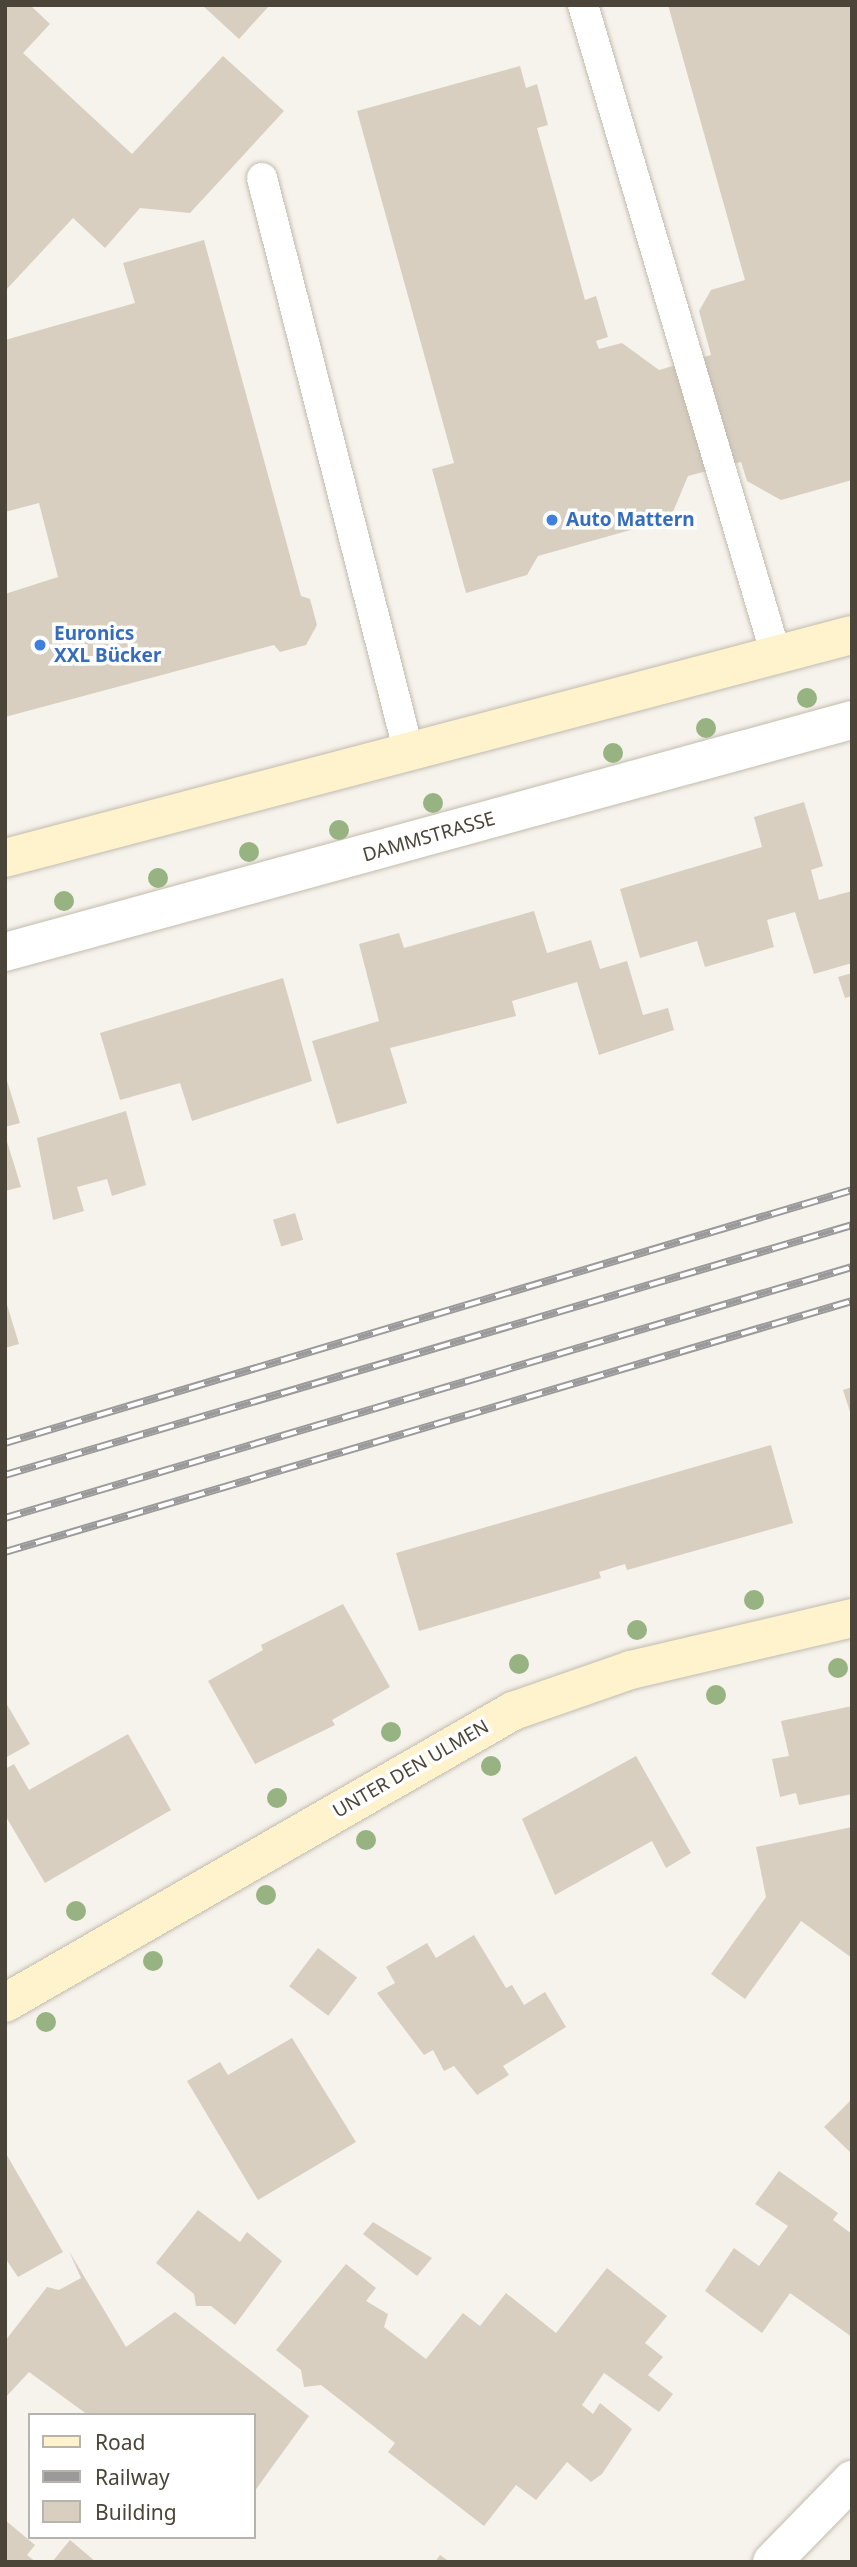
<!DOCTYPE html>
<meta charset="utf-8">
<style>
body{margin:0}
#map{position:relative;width:857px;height:2567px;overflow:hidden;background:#f6f3ec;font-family:"Noto Sans",sans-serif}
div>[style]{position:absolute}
.building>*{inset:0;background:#d8cfc1;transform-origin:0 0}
.roads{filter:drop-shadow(0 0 2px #c2bbae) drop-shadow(0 0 2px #c2bbae)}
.lane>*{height:30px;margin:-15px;padding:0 15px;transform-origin:15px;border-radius:15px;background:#fff}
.street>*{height:38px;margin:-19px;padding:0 19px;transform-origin:19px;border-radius:19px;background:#fff}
.secondary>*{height:38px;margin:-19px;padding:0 19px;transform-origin:19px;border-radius:19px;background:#fff3cd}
.rail>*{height:8px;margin-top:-4px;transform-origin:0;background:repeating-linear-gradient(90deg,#fff 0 16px,#9a9a9a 0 32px);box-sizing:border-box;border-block:2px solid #9a9a9a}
.trees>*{width:20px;height:20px;margin:-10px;border-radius:50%;background:#97b381}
.dots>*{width:19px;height:19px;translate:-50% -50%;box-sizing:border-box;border:4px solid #fff;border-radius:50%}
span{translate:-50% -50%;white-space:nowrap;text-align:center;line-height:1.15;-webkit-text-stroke:7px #fff;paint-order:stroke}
.shop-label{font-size:19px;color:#366cbe;font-weight:700}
.left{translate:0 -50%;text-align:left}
.street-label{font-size:19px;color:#4b4439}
.frame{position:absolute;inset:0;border:7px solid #4b4439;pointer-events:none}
.legend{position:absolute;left:28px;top:2413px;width:228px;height:126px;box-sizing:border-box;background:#fff;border:2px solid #b7b4b0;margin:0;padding:9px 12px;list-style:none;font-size:21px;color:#4b4439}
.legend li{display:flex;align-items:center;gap:14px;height:35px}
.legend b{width:35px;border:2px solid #b7b4b0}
</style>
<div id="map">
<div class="building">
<div style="clip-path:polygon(5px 5px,30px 5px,50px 24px,23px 53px,132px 154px,223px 56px,284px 111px,190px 213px,140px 208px,105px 248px,73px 218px,5px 291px)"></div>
<div style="clip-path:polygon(202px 5px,270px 5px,239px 39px)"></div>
<div style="clip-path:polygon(668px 5px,852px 5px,852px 480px,781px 500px,747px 481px,741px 462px,688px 476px,670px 519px,538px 556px,527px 575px,466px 593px,432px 469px,454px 463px,357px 111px,520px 66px,526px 88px,537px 84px,548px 125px,537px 128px,585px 300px,596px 296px,608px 337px,596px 341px,599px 349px,622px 343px,659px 370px,711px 355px,699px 311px,711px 290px,745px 280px)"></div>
<div style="clip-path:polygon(204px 240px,301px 596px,310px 599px,317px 625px,306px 645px,280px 652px,274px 645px,5px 717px,5px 594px,58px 577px,39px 503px,5px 512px,5px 340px,135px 303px,123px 263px)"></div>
<div style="clip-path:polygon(804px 802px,823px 866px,811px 870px,819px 900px,852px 891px,852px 963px,814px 974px,795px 912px,767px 920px,774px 947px,705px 967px,697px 941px,640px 958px,620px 889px,762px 847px,754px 817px)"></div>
<div style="clip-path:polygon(534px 911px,547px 953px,591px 940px,600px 969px,627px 961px,643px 1015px,668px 1008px,674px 1030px,599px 1055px,577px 982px,512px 1001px,516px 1016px,390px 1048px,407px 1103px,337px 1124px,312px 1041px,379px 1021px,359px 944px,399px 933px,404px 948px)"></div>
<div style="clip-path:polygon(852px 973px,852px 996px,845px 998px,838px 977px)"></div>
<div style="clip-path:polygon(283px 978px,312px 1081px,192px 1121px,180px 1083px,120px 1100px,100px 1033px)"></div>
<div style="clip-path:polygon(5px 1074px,20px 1123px,5px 1127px)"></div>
<div style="clip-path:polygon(126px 1111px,146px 1185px,112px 1196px,107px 1179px,77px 1187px,84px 1211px,53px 1220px,37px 1138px)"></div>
<div style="clip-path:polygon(5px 1135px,21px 1187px,5px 1191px)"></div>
<div style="left:295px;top:1213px;width:28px;height:23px;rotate:73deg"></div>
<div style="clip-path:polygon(5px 1298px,19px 1344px,5px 1348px)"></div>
<div style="clip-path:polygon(852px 1387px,852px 1415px,851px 1415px,843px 1390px)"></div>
<div style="clip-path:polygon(771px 1445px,793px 1523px,627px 1570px,625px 1564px,599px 1572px,601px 1578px,419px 1631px,396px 1553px)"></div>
<div style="clip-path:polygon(343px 1604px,390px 1687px,332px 1720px,335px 1725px,255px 1764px,208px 1681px,263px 1650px,261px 1645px)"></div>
<div style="clip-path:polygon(5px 1701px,30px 1744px,5px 1758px)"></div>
<div style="clip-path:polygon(852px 1706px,852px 1794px,799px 1805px,796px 1793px,780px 1797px,772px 1759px,789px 1756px,781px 1721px)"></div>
<div style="clip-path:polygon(128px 1734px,171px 1810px,45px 1883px,5px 1815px,5px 1769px,14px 1764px,29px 1790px)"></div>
<div style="clip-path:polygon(636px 1756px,691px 1853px,666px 1868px,652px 1841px,555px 1895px,522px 1819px)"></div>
<div style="clip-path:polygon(852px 1827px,852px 1958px,801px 1921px,745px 1999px,711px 1974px,766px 1897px,756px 1847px)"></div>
<div style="clip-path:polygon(474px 1935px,506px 1988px,512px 1985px,524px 2005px,545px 1992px,566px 2027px,503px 2066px,509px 2075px,477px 2095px,454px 2066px,444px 2071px,433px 2050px,424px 2055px,377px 1993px,395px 1983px,386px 1967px,427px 1943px,436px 1958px)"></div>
<div style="left:318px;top:1948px;width:49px;height:48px;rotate:37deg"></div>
<div style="clip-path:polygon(292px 2038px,356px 2142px,258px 2200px,187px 2081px,220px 2062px,228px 2075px)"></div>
<div style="clip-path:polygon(852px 2099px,852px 2154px,824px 2127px)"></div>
<div style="clip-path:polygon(5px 2152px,63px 2252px,18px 2277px,5px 2258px)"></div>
<div style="clip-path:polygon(779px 2171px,838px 2213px,833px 2220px,852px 2234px,852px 2337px,790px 2293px,762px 2333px,705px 2291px,734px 2248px,759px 2266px,788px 2226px,755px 2204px)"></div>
<div style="clip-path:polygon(198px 2210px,240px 2242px,247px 2232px,282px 2261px,235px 2325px,211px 2306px,196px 2306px,194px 2294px,156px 2263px)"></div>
<div style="clip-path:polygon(373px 2222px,432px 2258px,417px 2276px,363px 2234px)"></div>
<div style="clip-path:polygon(69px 2251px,126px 2347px,175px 2312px,309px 2416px,254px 2492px,254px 2415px,88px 2415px,29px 2372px,5px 2398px,5px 2341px,47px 2287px,59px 2290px,81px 2278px)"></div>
<div style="clip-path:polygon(346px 2264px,376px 2288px,366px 2301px,388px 2314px,384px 2327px,426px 2359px,463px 2313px,480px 2326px,506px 2293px,556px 2333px,607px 2268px,667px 2316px,645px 2343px,663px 2357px,648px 2375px,673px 2394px,659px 2412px,604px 2373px,582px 2405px,593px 2414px,600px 2403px,632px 2429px,602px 2474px,591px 2482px,567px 2462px,536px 2500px,516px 2485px,484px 2526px,388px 2452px,395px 2443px,321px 2385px,304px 2387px,301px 2370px,276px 2350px)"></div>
<div style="clip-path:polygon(5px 2520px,35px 2545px,27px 2555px,36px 2562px,5px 2562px)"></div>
<div style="clip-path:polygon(70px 2540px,96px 2562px,52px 2562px)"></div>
<div style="clip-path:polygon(440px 2555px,450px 2562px,435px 2562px)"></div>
</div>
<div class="roads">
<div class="lane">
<div style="left:583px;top:5px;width:678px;rotate:73.46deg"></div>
<div style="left:262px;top:178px;width:589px;rotate:75.66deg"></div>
</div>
<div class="street">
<div style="left:5px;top:952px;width:878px;rotate:-15.32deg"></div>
<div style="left:772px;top:2562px;width:115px;rotate:-45.7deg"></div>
</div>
<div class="secondary">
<div style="left:5px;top:858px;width:876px;rotate:-14.75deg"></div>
<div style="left:5px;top:2003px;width:586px;rotate:-29.89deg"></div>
<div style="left:513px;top:1711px;width:125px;rotate:-19.2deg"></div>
<div style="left:631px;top:1670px;width:227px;rotate:-13.2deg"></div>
</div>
</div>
<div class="rail">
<div style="left:5px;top:1443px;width:884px;rotate:-16.63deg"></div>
<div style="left:5px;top:1475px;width:883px;rotate:-16.44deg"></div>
<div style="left:5px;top:1518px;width:883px;rotate:-16.51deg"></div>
<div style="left:5px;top:1552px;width:883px;rotate:-16.51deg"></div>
</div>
<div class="trees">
<div style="left:807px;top:698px"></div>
<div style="left:706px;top:728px"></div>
<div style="left:613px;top:753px"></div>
<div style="left:433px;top:803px"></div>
<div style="left:339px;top:830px"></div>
<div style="left:249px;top:852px"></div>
<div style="left:158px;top:878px"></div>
<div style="left:64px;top:901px"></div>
<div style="left:754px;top:1600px"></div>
<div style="left:637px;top:1630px"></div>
<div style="left:519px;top:1664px"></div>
<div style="left:838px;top:1668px"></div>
<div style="left:716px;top:1695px"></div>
<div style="left:391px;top:1732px"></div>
<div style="left:491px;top:1766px"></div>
<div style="left:277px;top:1798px"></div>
<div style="left:366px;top:1840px"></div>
<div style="left:266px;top:1895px"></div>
<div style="left:76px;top:1911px"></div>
<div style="left:153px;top:1961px"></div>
<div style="left:46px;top:2022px"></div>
</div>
<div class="dots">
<div style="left:552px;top:520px;background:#3f7fe0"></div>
<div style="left:40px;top:645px;background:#3f7fe0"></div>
</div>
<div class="shop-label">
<span class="left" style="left:566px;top:520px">Auto Mattern</span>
<span class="left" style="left:54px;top:645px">Euronics<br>XXL Bücker</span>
</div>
<div class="street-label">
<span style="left:429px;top:837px;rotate:-16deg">DAMMSTRASSE</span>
<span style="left:411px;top:1769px;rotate:-30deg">UNTER DEN ULMEN</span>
</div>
<div class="frame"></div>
<ul class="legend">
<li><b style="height:9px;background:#fff3cd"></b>Road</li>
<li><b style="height:9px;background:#9a9a9a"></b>Railway</li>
<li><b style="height:19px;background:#d8cfc1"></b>Building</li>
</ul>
</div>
